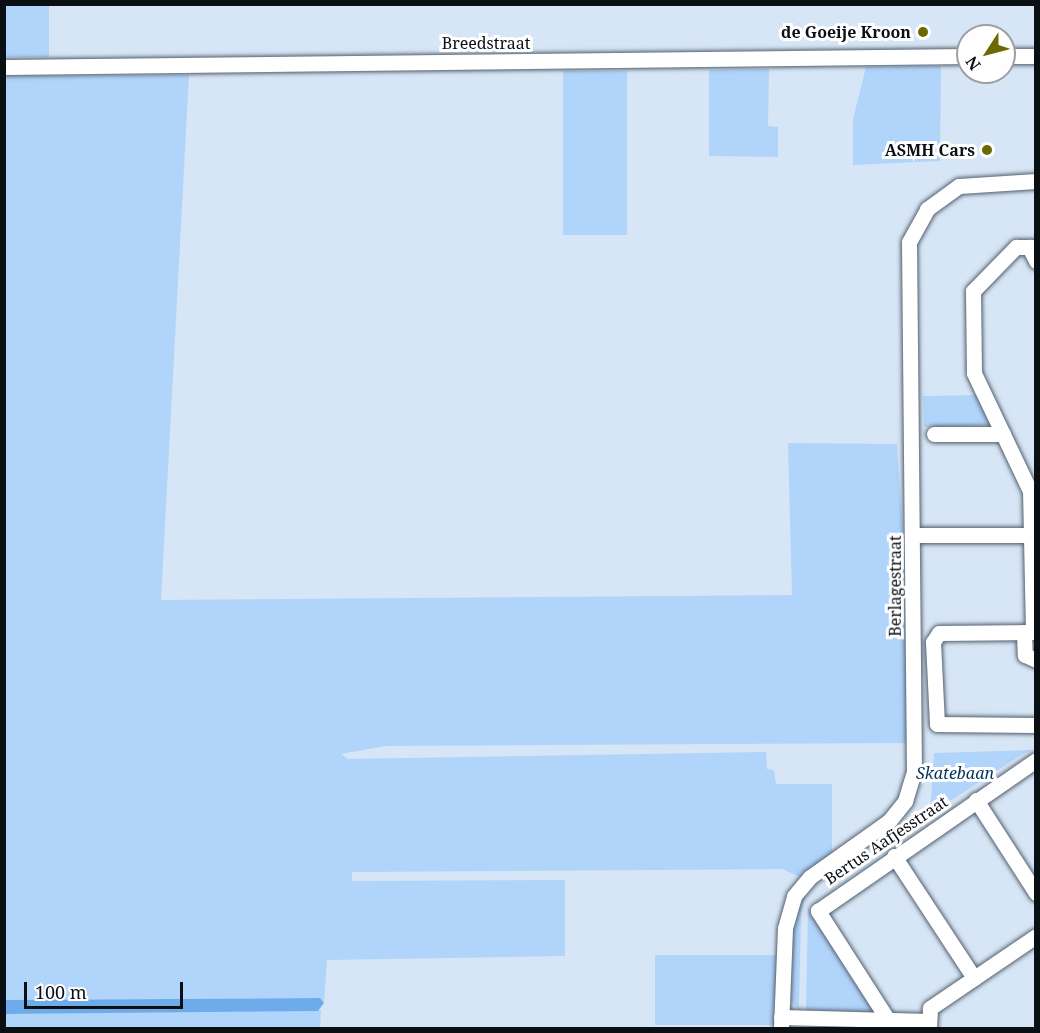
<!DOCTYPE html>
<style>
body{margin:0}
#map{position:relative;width:1040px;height:1033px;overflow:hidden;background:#d7e6f6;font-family:"Noto Serif",serif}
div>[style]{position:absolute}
.green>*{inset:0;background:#b0d4fa;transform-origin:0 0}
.forest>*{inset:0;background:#6dabea}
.roads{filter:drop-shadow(0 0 2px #53606e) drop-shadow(0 0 2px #53606e)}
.minor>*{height:15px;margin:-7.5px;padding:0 7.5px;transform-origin:7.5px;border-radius:7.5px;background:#fff}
.dots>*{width:16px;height:16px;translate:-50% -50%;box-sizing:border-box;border:3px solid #fff;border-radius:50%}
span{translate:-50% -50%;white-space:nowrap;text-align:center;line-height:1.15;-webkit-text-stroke:6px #fff;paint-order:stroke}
.poi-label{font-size:16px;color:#0a0f14;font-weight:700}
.right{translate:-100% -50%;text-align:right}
.street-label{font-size:16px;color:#0a0f14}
.park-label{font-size:16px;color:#04335b;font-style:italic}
.frame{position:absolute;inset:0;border:6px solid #0a0f14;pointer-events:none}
.north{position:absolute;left:956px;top:24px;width:60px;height:60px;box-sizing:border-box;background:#fff;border:2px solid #9d9fa1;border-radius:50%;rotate:234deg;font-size:16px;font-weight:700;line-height:24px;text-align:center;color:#0a0f14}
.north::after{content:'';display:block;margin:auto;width:21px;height:27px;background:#6d6902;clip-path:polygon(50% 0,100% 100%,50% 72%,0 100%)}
.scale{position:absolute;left:24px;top:982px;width:159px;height:27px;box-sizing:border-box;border:3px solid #0a0f14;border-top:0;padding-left:8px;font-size:18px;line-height:21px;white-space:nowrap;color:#0a0f14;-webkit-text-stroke:4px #fff;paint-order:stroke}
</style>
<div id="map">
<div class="green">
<div style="left:4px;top:5px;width:45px;height:52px"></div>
<div style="clip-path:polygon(941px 66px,940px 161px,853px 165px,853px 119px,866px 67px)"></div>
<div style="clip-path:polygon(769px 69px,768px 126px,778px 127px,778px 157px,709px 156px,709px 70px)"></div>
<div style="left:627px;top:71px;width:164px;height:64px;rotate:90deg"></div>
<div style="clip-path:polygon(189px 75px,161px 600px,792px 595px,788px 443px,897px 444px,907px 594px,907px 743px,385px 746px,341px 754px,348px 759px,766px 752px,767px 769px,774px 770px,776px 784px,832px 784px,832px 854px,799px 877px,783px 869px,352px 872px,352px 881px,565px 880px,565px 956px,327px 960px,324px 1003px,320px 998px,5px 1000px,4px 76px)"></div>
<div style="clip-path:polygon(980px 395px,993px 425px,924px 427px,923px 396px)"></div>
<div style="clip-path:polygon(1033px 750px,1021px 755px,930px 814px,934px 753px)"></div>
<div style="clip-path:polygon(808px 887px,801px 913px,799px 1010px,791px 1001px,791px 933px,799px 898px)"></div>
<div style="clip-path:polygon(808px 908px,816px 918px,876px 1012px,806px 1012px)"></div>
<div style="left:655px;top:955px;width:121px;height:70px"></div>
<div style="clip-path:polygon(321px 1010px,320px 1028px,5px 1028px,4px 1014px)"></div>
</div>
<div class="forest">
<div style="clip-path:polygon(320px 998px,324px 1003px,318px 1011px,5px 1014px,5px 1000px)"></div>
</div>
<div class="roads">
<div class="minor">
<div style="left:1004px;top:56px;width:32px"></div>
<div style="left:4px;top:67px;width:964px;rotate:-0.65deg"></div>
<div style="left:1029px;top:247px;width:16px;rotate:63deg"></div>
<div style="left:934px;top:434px;width:69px"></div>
<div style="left:913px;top:535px;width:123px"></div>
<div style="left:1024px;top:632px;width:23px;rotate:88deg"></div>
<div style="left:1025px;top:655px;width:12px;rotate:24deg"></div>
<div style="left:1033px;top:632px;width:141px;rotate:-91.2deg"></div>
<div style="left:1030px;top:491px;width:131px;rotate:-115.4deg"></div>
<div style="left:974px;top:373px;width:82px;rotate:-90.7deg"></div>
<div style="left:973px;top:291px;width:62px;rotate:-45.7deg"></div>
<div style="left:1016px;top:247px;width:20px"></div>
<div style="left:1036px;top:632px;width:97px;rotate:179.4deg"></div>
<div style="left:939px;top:633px;width:11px;rotate:124deg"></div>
<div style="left:933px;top:642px;width:82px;rotate:87.2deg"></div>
<div style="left:937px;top:724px;width:99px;rotate:0.6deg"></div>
<div style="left:976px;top:800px;width:111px;rotate:57.2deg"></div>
<div style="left:894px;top:856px;width:146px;rotate:56.7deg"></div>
<div style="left:781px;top:1017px;width:148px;rotate:1.5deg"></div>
<div style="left:888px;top:1020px;width:130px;rotate:-122.7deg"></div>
<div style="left:818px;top:911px;width:265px;rotate:-34.7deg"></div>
<div style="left:781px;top:1028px;width:100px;rotate:-87.7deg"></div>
<div style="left:785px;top:928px;width:33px;rotate:-74deg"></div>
<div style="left:794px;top:896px;width:25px;rotate:-50deg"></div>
<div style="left:810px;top:877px;width:97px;rotate:-35.3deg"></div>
<div style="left:889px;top:821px;width:26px;rotate:-51deg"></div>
<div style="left:905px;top:801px;width:30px;rotate:-73deg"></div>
<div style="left:914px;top:772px;width:530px;rotate:-90.54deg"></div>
<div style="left:909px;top:242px;width:38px;rotate:-61deg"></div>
<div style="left:927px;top:209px;width:39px;rotate:-36deg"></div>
<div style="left:959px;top:186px;width:77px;rotate:-3.7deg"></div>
<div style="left:929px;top:1028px;width:20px;rotate:-87deg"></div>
<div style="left:930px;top:1008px;width:128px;rotate:-34.2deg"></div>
</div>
</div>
<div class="dots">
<div style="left:923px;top:32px;background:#6d6902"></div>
<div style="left:987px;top:150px;background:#6d6902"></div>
</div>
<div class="poi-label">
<span class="right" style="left:911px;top:32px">de Goeije Kroon</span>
<span class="right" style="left:975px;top:150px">ASMH Cars</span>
</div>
<div class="street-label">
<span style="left:486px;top:43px">Breedstraat</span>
<span style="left:895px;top:586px;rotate:-90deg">Berlagestraat</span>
<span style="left:886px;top:840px;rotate:-34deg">Bertus Aafjesstraat</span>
</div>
<div class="park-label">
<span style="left:955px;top:773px">Skatebaan</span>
</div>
<div class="frame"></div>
<div class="north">N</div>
<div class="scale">100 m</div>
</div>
